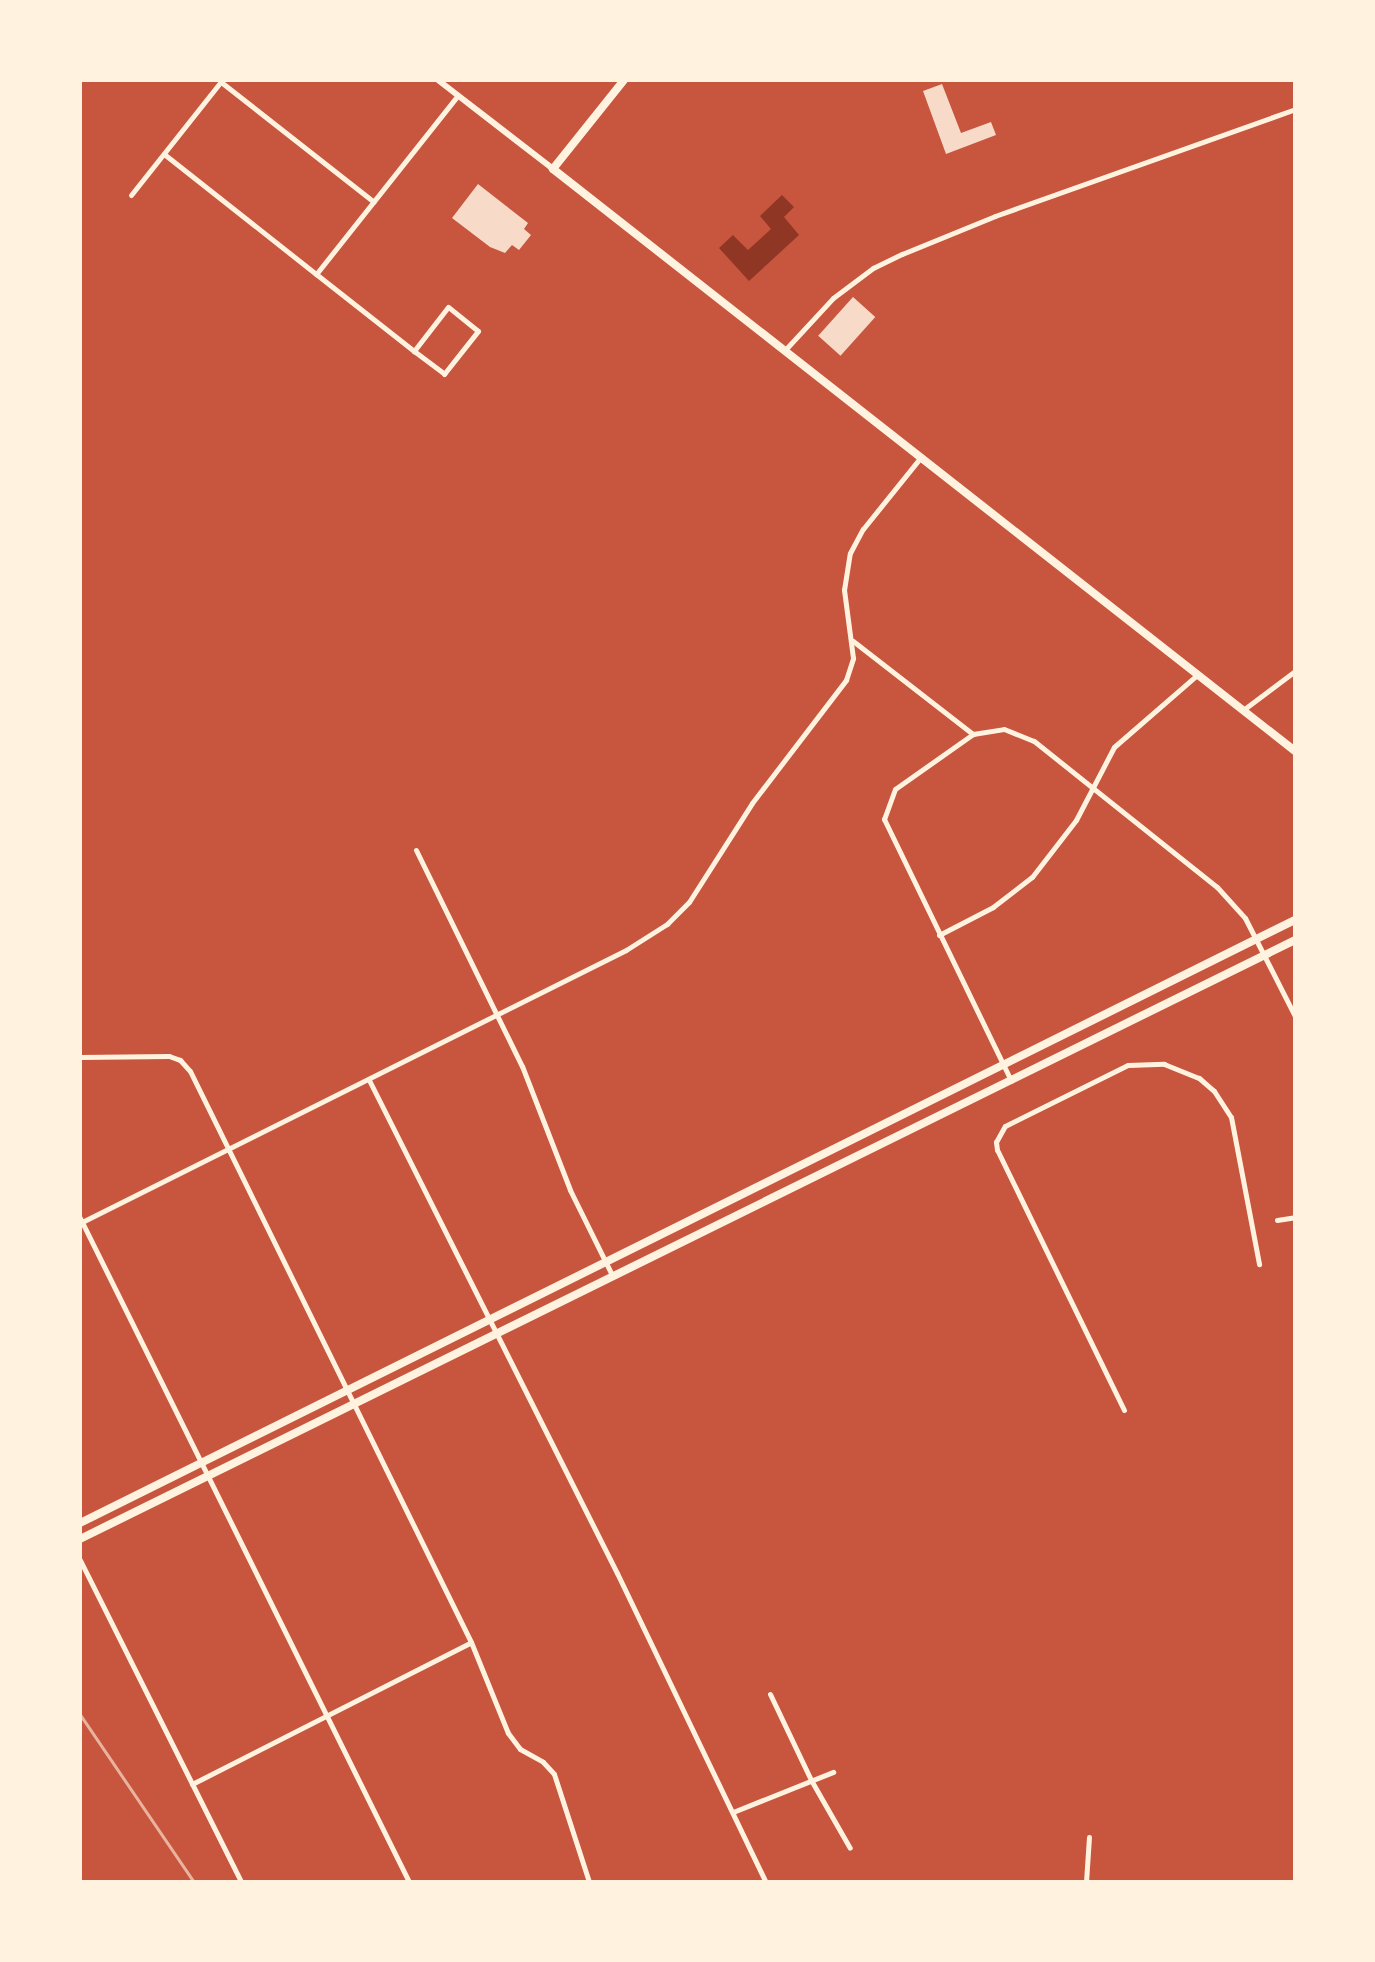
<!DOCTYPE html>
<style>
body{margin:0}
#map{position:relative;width:1375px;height:1962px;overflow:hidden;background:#c8553d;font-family:Montserrat,sans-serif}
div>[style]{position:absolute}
.water>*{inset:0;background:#8f3625}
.building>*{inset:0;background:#f7dbc8;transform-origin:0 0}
.minor>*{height:5px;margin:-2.5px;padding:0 2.5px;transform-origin:2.5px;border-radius:2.5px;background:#fff3e0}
.secondary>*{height:6px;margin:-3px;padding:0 3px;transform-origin:3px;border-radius:3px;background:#fff3e0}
.primary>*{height:8px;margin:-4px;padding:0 4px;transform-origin:4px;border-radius:4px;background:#fff3e0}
.rail>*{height:2.5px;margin:-1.25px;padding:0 1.25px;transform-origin:1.25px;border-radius:1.25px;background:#e9b49f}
span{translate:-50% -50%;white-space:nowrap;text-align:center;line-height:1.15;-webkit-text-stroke:9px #fff3e0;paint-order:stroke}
.frame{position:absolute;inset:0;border:82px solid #fff3e0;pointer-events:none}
</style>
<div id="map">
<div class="water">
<div style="clip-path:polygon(782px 195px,794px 207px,784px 217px,799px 235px,749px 281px,719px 248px,733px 235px,748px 250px,771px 229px,760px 216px)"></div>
</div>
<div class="building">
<div style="clip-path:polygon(942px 84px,961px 133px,991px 122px,996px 135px,946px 154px,923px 91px)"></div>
<div style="clip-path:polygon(478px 184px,528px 223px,524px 229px,531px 235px,519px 250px,512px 245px,505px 253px,490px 247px,452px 218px)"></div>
<div style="left:853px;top:297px;width:30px;height:52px;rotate:42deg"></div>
</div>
<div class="minor">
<div style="left:221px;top:82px;width:194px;rotate:38.1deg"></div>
<div style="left:164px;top:154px;width:194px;rotate:38.3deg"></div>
<div style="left:316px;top:274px;width:125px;rotate:38.2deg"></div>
<div style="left:414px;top:351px;width:38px;rotate:37deg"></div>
<div style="left:444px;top:374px;width:55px;rotate:-51.7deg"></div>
<div style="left:478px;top:331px;width:38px;rotate:-141deg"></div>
<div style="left:448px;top:307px;width:56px;rotate:127.7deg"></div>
<div style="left:131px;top:195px;width:147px;rotate:-51.6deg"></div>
<div style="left:317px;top:273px;width:227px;rotate:-51.6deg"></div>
<div style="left:784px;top:351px;width:72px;rotate:-47.2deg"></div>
<div style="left:833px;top:298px;width:50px;rotate:-36.9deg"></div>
<div style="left:873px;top:268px;width:32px;rotate:-26deg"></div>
<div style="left:902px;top:254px;width:100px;rotate:-22.2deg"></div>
<div style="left:995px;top:216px;width:319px;rotate:-19.6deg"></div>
<div style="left:853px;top:641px;width:152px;rotate:37.8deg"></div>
<div style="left:973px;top:734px;width:31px;rotate:-9deg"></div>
<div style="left:1004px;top:729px;width:32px;rotate:22deg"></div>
<div style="left:1034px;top:741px;width:234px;rotate:38.6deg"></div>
<div style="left:1217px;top:887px;width:42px;rotate:47.9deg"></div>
<div style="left:1245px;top:918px;width:110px;rotate:63deg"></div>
<div style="left:1243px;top:710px;width:65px;rotate:-36.9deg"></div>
<div style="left:973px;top:734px;width:95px;rotate:144.8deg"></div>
<div style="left:895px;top:789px;width:32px;rotate:110deg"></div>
<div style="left:884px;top:819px;width:291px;rotate:64.1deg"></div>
<div style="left:416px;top:850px;width:241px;rotate:63.9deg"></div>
<div style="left:522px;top:1066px;width:133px;rotate:68.8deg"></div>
<div style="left:570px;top:1190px;width:95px;rotate:63.7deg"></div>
<div style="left:939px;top:935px;width:61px;rotate:-27.4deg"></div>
<div style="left:993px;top:907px;width:49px;rotate:-37.6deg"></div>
<div style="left:1032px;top:877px;width:72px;rotate:-52.3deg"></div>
<div style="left:1076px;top:820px;width:82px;rotate:-62.5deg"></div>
<div style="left:1114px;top:747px;width:110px;rotate:-40.9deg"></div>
<div style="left:80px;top:1057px;width:89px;rotate:-0.6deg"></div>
<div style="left:169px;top:1056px;width:12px;rotate:20deg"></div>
<div style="left:180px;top:1060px;width:15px;rotate:48deg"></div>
<div style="left:190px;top:1071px;width:636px;rotate:63.8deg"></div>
<div style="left:471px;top:1642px;width:98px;rotate:67.9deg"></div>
<div style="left:508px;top:1733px;width:20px;rotate:53deg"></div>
<div style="left:520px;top:1749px;width:26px;rotate:29deg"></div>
<div style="left:543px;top:1762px;width:16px;rotate:47deg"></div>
<div style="left:554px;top:1774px;width:114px;rotate:72deg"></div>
<div style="left:369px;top:1080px;width:552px;rotate:63.3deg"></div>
<div style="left:617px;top:1573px;width:343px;rotate:64.3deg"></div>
<div style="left:80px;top:1218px;width:741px;rotate:63.64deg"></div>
<div style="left:1277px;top:1220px;width:18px;rotate:-9deg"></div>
<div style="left:80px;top:1223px;width:610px;rotate:-26.57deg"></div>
<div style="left:626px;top:950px;width:49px;rotate:-32.4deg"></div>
<div style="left:667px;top:924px;width:31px;rotate:-45deg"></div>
<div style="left:689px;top:902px;width:117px;rotate:-57.5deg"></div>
<div style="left:752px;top:803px;width:155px;rotate:-52.6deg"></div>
<div style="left:846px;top:680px;width:23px;rotate:-72deg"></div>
<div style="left:853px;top:658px;width:69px;rotate:-97.5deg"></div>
<div style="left:844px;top:590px;width:37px;rotate:-81deg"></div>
<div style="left:850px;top:553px;width:27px;rotate:-62deg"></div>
<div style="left:863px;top:529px;width:91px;rotate:-51.2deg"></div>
<div style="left:1124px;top:1410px;width:289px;rotate:-116deg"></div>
<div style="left:997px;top:1150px;width:8px;rotate:-97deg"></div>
<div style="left:996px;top:1142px;width:18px;rotate:-61deg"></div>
<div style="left:1005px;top:1126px;width:137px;rotate:-26.4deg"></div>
<div style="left:1128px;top:1065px;width:36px;rotate:-2deg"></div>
<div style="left:1164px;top:1064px;width:38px;rotate:22deg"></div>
<div style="left:1199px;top:1078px;width:20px;rotate:41deg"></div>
<div style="left:1214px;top:1091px;width:31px;rotate:57deg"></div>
<div style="left:1231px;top:1117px;width:150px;rotate:79.2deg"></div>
<div style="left:80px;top:1560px;width:360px;rotate:63.4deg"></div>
<div style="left:770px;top:1694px;width:95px;rotate:64.5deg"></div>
<div style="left:811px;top:1780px;width:78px;rotate:60.2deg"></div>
<div style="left:192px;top:1784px;width:312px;rotate:-26.9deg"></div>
<div style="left:733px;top:1812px;width:108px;rotate:-21.8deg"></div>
<div style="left:1086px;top:1882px;width:45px;rotate:-86.2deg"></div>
</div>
<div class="secondary">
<div style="left:438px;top:80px;width:145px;rotate:37.7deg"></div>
</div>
<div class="primary">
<div style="left:624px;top:80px;width:114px;rotate:128.6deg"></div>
<div style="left:553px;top:169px;width:943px;rotate:38.11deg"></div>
<div style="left:80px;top:1523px;width:1356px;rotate:-26.4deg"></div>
<div style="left:80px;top:1539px;width:1355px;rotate:-26.24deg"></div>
</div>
<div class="rail">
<div style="left:80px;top:1714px;width:203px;rotate:55.8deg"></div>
</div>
<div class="frame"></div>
</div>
